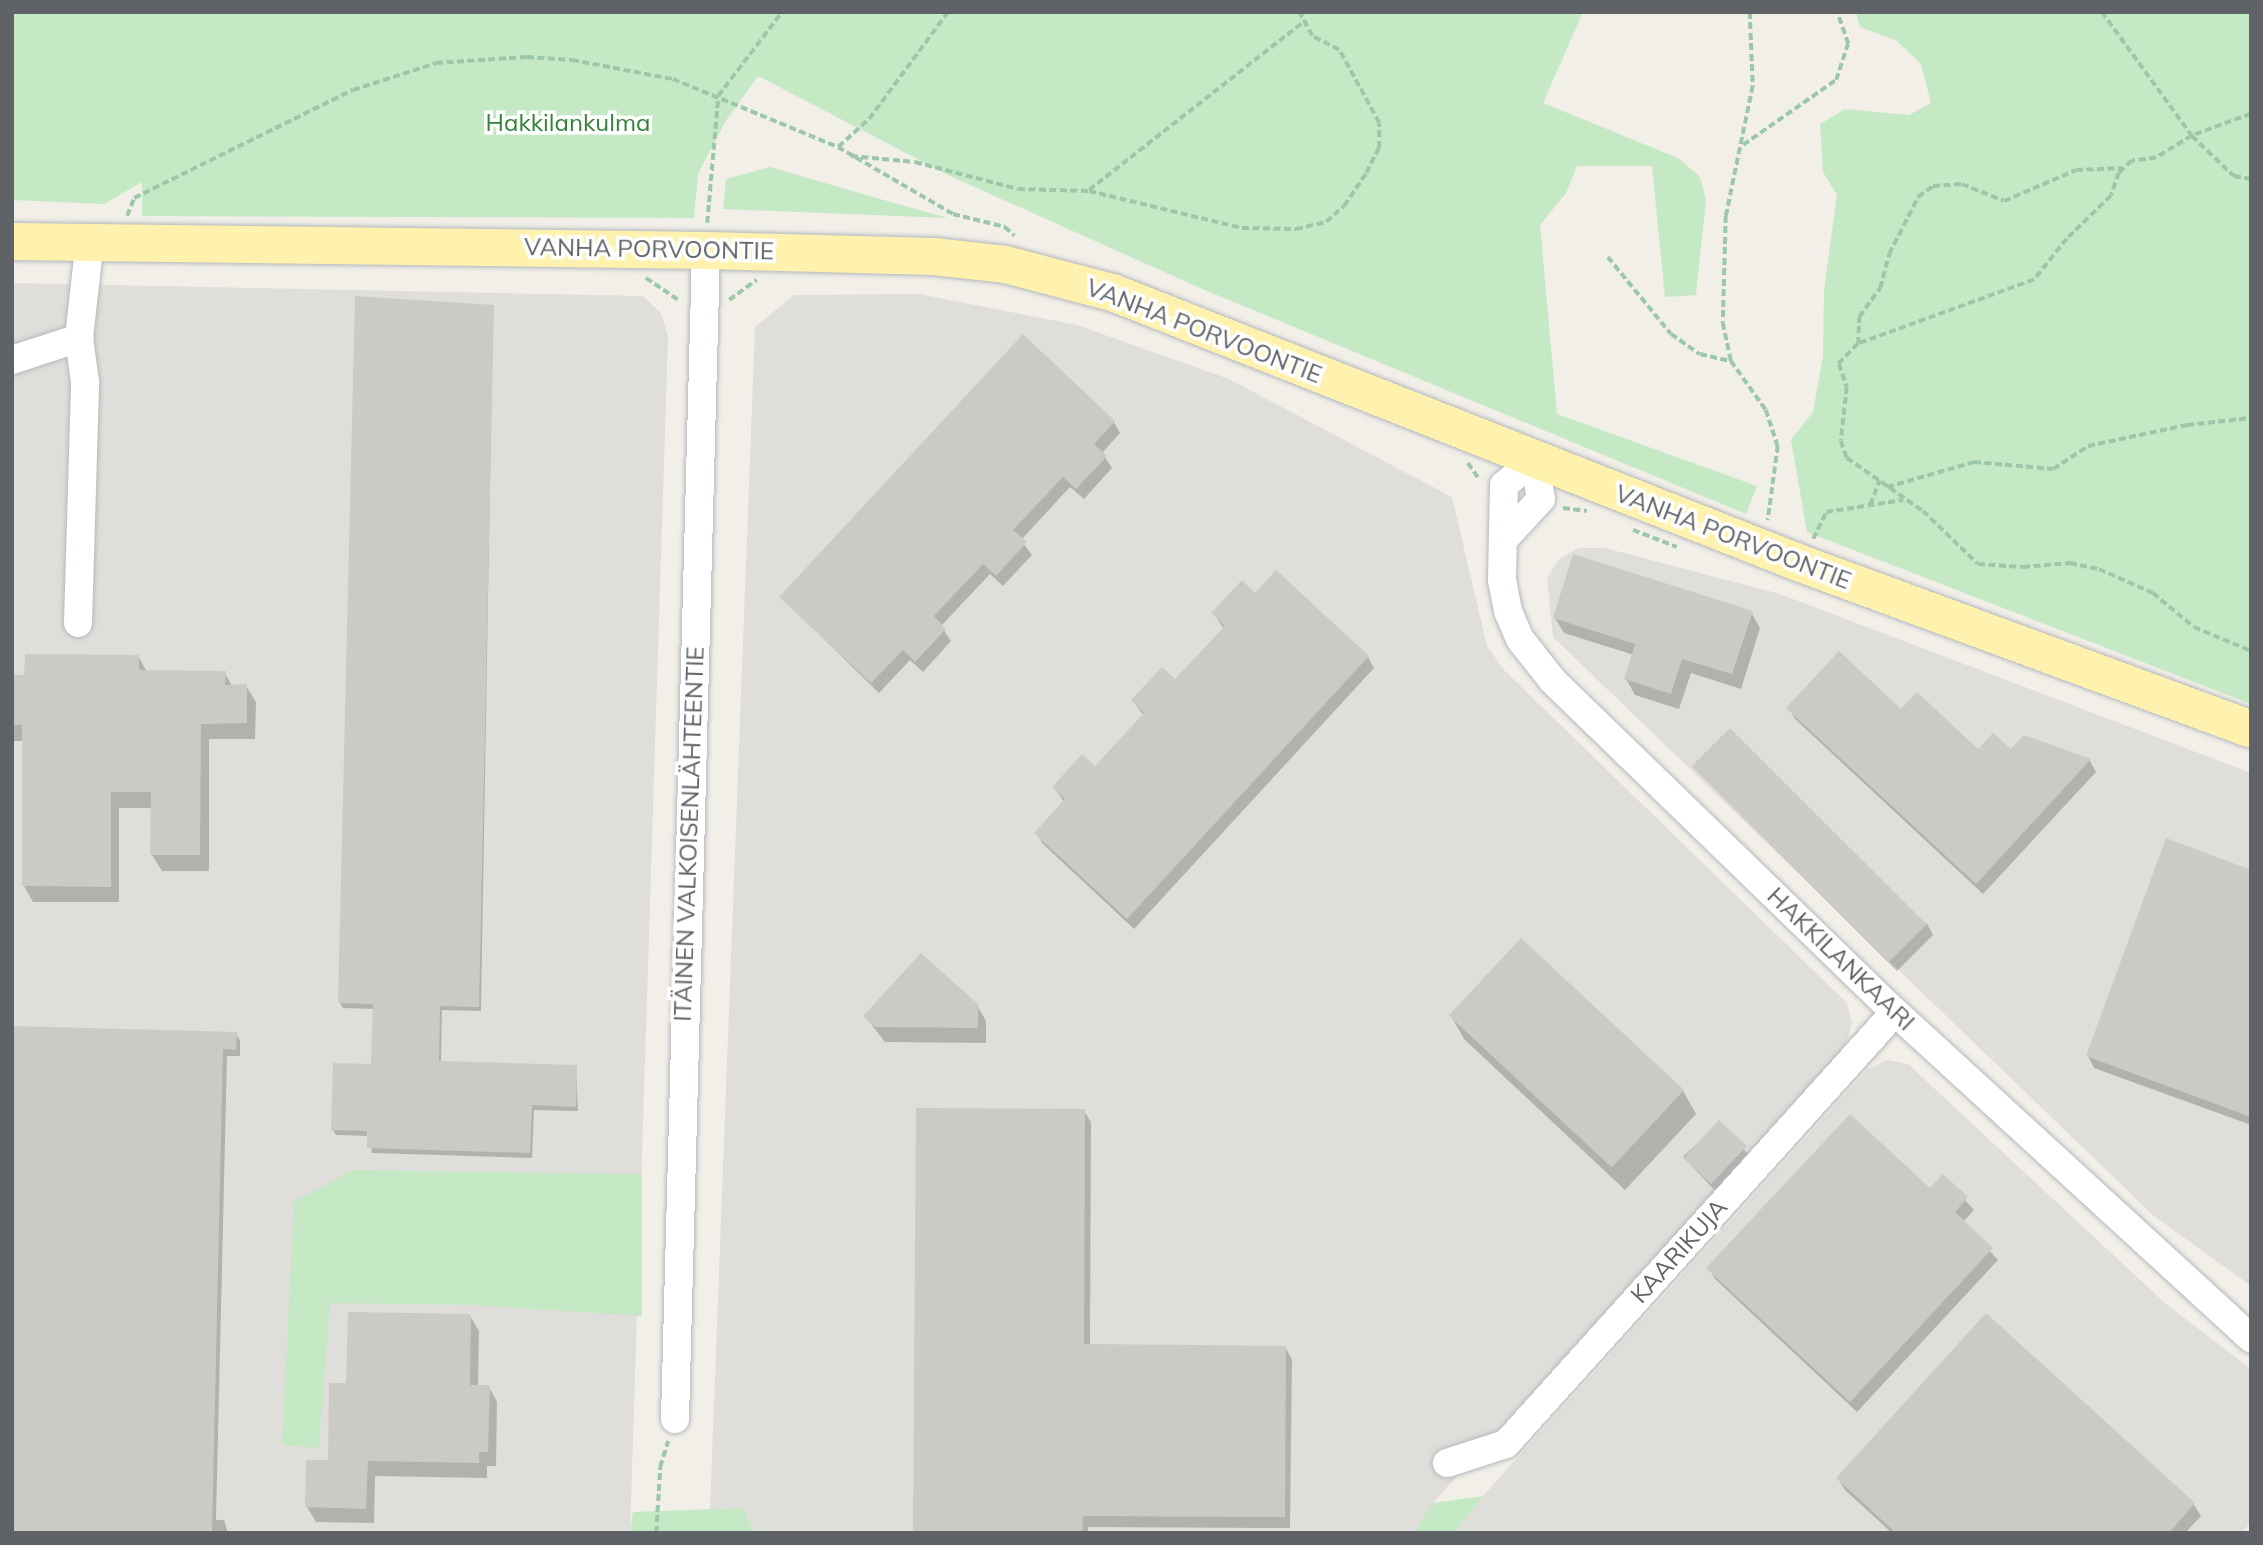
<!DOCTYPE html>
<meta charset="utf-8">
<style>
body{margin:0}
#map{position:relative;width:2263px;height:1545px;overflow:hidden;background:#f1efe8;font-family:Mulish,sans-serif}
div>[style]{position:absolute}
.industrial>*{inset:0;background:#e0deda}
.green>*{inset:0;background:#c5e8c5}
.shadow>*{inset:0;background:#0003;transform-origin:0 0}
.building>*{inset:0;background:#cccac5;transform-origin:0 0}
.path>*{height:3.5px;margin-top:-1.75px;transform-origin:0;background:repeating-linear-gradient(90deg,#9cc7a9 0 7px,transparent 0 10.5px)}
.roads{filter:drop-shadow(0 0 2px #b5b8bc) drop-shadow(0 0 2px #b5b8bc)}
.minor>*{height:28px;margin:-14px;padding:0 14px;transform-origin:14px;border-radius:14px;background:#fff}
.major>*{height:37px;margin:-18.5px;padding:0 18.5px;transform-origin:18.5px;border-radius:18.5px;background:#fff2af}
span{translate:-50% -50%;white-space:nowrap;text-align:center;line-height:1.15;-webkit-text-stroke:7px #fff;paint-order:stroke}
.park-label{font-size:24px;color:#348238}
.street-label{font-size:24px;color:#5f6368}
.frame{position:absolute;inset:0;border:14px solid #5f6368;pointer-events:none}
</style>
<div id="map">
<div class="industrial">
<div style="clip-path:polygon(12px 283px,643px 296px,661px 313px,668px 336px,630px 1533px,12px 1533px)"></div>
<div style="clip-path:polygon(919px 294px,1077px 325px,1229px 379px,1452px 497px,1487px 646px,1504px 670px,1847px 1003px,1852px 1023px,1846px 1045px,1433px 1503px,1413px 1533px,755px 1533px,743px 1508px,710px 1509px,755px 327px,794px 295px)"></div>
<div style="clip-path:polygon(1579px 548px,1605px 548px,1780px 594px,2251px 773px,2251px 1286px,2154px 1216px,1553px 637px,1547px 578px,1559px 559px)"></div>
<div style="clip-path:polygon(1887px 1060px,1908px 1064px,2166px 1304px,2251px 1369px,2251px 1522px,2242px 1533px,1455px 1533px,1483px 1496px,1867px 1070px)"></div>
</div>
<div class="green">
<div style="clip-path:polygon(12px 12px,1583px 12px,1543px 103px,1678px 158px,1700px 177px,1706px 199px,1696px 295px,1665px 297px,1652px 166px,1577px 166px,1566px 193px,1540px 225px,1557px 414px,1757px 486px,1746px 514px,1200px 288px,948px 175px,758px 76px,725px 122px,698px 174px,694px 218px,142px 216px,142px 182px,104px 204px,12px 200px)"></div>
<div style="clip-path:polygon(1856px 12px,2251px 12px,2251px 704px,1807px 532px,1791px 440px,1813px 412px,1823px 356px,1824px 290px,1837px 195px,1823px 172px,1820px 124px,1845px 109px,1909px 115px,1931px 103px,1921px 64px,1897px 41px,1860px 27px)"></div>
<div style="clip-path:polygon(770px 167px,880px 199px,948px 218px,723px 209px,726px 179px)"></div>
<div style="clip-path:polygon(353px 1170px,642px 1174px,642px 1316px,471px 1305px,330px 1303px,319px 1448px,282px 1445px,294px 1202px)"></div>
<div style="clip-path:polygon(1483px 1496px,1455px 1533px,1413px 1533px,1433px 1503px)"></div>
<div style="clip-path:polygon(743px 1508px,755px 1533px,630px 1533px,633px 1512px)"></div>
</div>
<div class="shadow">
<div style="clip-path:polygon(493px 307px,481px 1011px,442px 1010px,441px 1063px,576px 1067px,578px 1111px,534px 1110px,532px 1158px,372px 1153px,369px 1136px,336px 1135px,333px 1130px,373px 1066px,375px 1009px,343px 1008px,340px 1003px)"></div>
<div style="clip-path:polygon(1114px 422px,1120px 433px,1102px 453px,1112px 468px,1084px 499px,1070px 487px,1021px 540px,1032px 555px,1003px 586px,990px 574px,941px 626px,951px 641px,923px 672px,910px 660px,879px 693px,781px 597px)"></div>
<div style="clip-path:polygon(1255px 595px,1368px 657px,1374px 668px,1134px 929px,1043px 844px,1036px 833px,1064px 802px,1054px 787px,1095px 769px,1144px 716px,1133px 701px,1175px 682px,1224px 629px,1214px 614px)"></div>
<div style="clip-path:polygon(1751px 612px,1760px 628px,1741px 689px,1691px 673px,1679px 709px,1635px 695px,1626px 679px,1634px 655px,1564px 633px,1555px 618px)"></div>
<div style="clip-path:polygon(138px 656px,147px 672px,225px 673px,232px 686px,246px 686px,256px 702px,255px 739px,209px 739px,209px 871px,162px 871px,152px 855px,152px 808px,119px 808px,119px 902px,33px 902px,24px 886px,24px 741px,12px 741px,12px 677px)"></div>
<div style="clip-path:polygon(1789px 708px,1978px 752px,2011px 751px,2024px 737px,2090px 761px,2096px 772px,1983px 894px,1795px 719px)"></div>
<div style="clip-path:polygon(1694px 768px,1927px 924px,1933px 935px,1897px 971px)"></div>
<div style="clip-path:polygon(2251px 871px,2251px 1125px,2094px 1068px,2088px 1056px)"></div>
<div style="clip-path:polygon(977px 1005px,986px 1021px,986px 1043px,885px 1042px,865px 1016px)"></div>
<div style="clip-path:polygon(1451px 1016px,1683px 1091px,1696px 1114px,1625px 1190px,1464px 1039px)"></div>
<div style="clip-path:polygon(12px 1028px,236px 1033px,240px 1041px,240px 1056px,227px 1056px,216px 1520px,224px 1520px,228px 1533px,12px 1533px)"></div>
<div style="clip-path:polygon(1084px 1111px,1091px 1122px,1090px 1346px,1285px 1347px,1292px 1359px,1290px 1528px,1088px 1527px,1088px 1533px,914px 1533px)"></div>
<div style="left:1719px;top:1123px;width:50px;height:49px;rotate:47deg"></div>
<div style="clip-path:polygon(1943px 1176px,1974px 1210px,1963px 1222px,1998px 1260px,1857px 1412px,1715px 1279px,1709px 1268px,1930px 1191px)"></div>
<div style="clip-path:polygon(1986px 1315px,2194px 1505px,2201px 1516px,2185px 1533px,1892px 1533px,1845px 1490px,1838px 1478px)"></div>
<div style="clip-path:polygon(470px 1316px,479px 1331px,478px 1387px,489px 1387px,497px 1402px,496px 1466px,487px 1466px,487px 1478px,375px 1476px,374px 1523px,316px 1522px,307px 1507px,329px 1462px,347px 1385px)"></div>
</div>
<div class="building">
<div style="clip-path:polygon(355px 296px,494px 305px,479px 1007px,440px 1006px,439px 1061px,577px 1065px,576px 1107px,532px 1105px,530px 1153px,367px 1148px,367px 1131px,331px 1130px,333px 1063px,371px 1064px,373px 1004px,338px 1003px)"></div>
<div style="clip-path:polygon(1023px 334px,1115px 421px,1094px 444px,1107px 456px,1076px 489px,1063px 477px,1013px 530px,1027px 542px,996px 576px,983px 564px,934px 616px,946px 629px,915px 662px,903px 650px,871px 683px,779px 597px)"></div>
<div style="clip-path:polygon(1573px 554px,1753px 611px,1732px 674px,1682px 659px,1671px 694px,1624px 679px,1635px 644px,1553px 618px)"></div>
<div style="clip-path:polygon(1276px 570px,1369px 656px,1127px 919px,1034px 833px,1065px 799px,1052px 787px,1082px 754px,1095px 766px,1144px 713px,1131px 700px,1162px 667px,1175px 679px,1225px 626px,1211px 613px,1242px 580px,1255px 593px)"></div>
<div style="clip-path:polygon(1839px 651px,1901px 709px,1917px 692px,1978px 749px,1993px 733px,2011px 749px,2024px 735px,2091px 759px,1976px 884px,1786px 708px)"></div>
<div style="clip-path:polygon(25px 654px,139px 655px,139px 670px,226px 671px,225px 685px,247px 684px,247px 723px,201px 724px,200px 855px,150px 855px,151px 792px,111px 792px,111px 887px,22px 886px,22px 725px,12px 725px,12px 675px,24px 675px)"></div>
<div style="left:1730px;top:728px;width:278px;height:54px;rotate:45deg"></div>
<div style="clip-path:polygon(2166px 838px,2251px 870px,2251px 1117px,2086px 1056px)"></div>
<div style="left:1521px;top:938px;width:223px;height:106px;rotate:43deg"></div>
<div style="clip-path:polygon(921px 953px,978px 1004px,978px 1028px,875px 1027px,863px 1016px)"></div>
<div style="clip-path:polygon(12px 1026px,237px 1032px,236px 1050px,223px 1049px,212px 1533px,12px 1533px)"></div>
<div style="clip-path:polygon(916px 1108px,1085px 1109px,1084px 1344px,1286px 1346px,1285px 1517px,1083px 1516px,1082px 1533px,913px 1533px)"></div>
<div style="clip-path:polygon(1850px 1114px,1930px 1188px,1943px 1174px,1968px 1197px,1955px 1212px,1993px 1248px,1850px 1402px,1706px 1268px)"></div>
<div style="left:1719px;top:1120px;width:38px;height:52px;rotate:43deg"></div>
<div style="clip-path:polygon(348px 1312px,471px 1314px,470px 1385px,490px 1385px,488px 1452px,479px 1452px,479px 1463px,368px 1461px,366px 1509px,305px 1507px,306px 1460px,328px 1460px,329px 1383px,346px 1383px)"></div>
<div style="clip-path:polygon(1986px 1313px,2195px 1503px,2169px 1533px,1896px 1533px,1836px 1478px)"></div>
</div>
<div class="path">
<div style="left:1750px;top:12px;width:74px;rotate:87.7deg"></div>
<div style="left:1753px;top:86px;width:133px;rotate:101.7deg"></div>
<div style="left:1726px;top:216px;width:107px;rotate:91.6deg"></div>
<div style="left:1723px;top:323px;width:39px;rotate:78deg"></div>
<div style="left:1731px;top:361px;width:60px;rotate:54.5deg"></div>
<div style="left:1766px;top:410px;width:38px;rotate:72deg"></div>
<div style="left:1778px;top:446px;width:75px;rotate:97.7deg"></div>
<div style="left:2102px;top:12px;width:153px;rotate:54deg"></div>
<div style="left:2192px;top:136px;width:58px;rotate:43.6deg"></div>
<div style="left:2234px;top:176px;width:17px;rotate:10deg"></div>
<div style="left:2251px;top:114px;width:63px;rotate:159.6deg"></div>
<div style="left:2192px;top:136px;width:42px;rotate:148.6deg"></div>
<div style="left:2156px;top:158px;width:24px;rotate:173deg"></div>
<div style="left:2132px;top:161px;width:18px;rotate:137deg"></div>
<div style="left:2119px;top:173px;width:24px;rotate:109deg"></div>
<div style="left:2111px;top:196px;width:62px;rotate:135.7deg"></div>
<div style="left:2067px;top:239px;width:53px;rotate:128.8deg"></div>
<div style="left:2034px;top:280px;width:187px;rotate:160deg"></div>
<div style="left:1858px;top:344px;width:28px;rotate:134deg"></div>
<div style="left:1839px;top:364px;width:24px;rotate:71deg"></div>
<div style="left:1847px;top:387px;width:54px;rotate:96.3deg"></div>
<div style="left:1841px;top:441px;width:18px;rotate:71deg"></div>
<div style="left:1847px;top:458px;width:93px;rotate:34.9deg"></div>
<div style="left:1923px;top:511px;width:76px;rotate:43.9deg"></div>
<div style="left:1978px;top:564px;width:45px;rotate:3.8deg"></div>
<div style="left:2023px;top:567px;width:47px;rotate:-4.9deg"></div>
<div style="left:2070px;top:563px;width:30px;rotate:12deg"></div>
<div style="left:2099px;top:569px;width:59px;rotate:24deg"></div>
<div style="left:2153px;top:593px;width:53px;rotate:39.7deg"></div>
<div style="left:2194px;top:627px;width:62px;rotate:22.8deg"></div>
<div style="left:1743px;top:145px;width:113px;rotate:-35deg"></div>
<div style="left:1836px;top:80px;width:38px;rotate:-72deg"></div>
<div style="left:1848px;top:44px;width:34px;rotate:-109deg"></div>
<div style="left:838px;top:147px;width:42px;rotate:-42.1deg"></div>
<div style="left:869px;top:119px;width:133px;rotate:-53.6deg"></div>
<div style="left:851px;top:156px;width:64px;rotate:5.4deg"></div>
<div style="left:915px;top:162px;width:106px;rotate:14.7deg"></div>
<div style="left:1018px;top:189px;width:71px;rotate:1.6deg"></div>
<div style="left:1089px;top:191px;width:157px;rotate:13.6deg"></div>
<div style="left:1242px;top:228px;width:54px;rotate:1.1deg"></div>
<div style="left:1296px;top:229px;width:31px;rotate:-13deg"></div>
<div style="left:1326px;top:222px;width:24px;rotate:-42deg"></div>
<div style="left:1344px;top:206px;width:40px;rotate:-56deg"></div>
<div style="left:1366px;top:173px;width:28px;rotate:-63deg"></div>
<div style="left:1379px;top:148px;width:25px;rotate:-90deg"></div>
<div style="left:1379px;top:123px;width:83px;rotate:-118.7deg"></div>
<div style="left:1339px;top:50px;width:30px;rotate:-153deg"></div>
<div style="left:1312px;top:36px;width:27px;rotate:-118deg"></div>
<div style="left:1089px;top:190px;width:271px;rotate:-38.1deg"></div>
<div style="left:127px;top:216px;width:19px;rotate:-69deg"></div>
<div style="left:134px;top:198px;width:244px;rotate:-26.3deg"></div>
<div style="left:353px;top:90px;width:87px;rotate:-18deg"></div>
<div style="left:436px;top:63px;width:91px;rotate:-3.8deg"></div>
<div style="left:527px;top:57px;width:45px;rotate:3.8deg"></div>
<div style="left:572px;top:60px;width:103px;rotate:10.7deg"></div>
<div style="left:673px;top:79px;width:178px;rotate:22.4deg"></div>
<div style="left:838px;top:147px;width:133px;rotate:30.2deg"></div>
<div style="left:953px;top:214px;width:54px;rotate:14deg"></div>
<div style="left:1005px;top:227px;width:13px;rotate:42deg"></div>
<div style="left:707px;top:223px;width:127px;rotate:-85deg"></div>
<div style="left:718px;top:96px;width:106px;rotate:-52.7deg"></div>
<div style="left:1608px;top:257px;width:99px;rotate:50.7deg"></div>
<div style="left:1671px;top:334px;width:35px;rotate:35deg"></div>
<div style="left:1700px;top:354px;width:32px;rotate:13deg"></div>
<div style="left:646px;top:278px;width:41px;rotate:34.1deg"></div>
<div style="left:729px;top:300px;width:34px;rotate:-36deg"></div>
<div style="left:1858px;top:344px;width:27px;rotate:-88deg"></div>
<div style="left:1859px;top:317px;width:36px;rotate:-54deg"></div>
<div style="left:1880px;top:288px;width:35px;rotate:-75deg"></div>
<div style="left:1889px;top:254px;width:64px;rotate:-63deg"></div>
<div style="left:1918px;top:197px;width:19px;rotate:-36deg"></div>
<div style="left:1933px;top:186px;width:29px;rotate:-4deg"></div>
<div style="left:1962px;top:184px;width:45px;rotate:22deg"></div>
<div style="left:2004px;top:201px;width:78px;rotate:-23.3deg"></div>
<div style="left:2076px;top:170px;width:47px;rotate:-2.4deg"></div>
<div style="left:1468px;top:463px;width:21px;rotate:55deg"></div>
<div style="left:1887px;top:487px;width:91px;rotate:-16deg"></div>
<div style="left:1974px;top:462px;width:79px;rotate:5.1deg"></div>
<div style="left:2053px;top:469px;width:42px;rotate:-33.3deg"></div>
<div style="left:2088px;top:446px;width:101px;rotate:-12deg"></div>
<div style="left:2187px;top:425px;width:64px;rotate:-6.2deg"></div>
<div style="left:1870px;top:505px;width:26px;rotate:-69deg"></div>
<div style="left:1563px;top:508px;width:24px;rotate:7deg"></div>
<div style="left:1633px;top:530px;width:47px;rotate:21.1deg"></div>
<div style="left:1813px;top:539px;width:30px;rotate:-64deg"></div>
<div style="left:1826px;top:512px;width:78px;rotate:-8.9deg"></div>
<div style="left:656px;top:1533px;width:66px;rotate:-86.5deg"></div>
<div style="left:660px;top:1467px;width:27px;rotate:-73deg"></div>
</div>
<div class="roads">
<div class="minor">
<div style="left:12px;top:360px;width:71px;rotate:-18.2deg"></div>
<div style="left:1505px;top:538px;width:53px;rotate:-47.3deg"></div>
<div style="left:1541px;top:499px;width:40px;rotate:-100deg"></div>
<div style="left:1534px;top:460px;width:39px;rotate:140deg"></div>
<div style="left:1504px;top:485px;width:95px;rotate:91.2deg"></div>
<div style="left:1502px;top:580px;width:32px;rotate:79deg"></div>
<div style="left:1508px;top:611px;width:30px;rotate:67deg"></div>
<div style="left:1520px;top:639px;width:53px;rotate:51.8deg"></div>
<div style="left:1553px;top:681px;width:476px;rotate:44.1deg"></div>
<div style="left:1895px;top:1012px;width:483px;rotate:42.5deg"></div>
<div style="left:78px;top:623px;width:241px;rotate:-88.3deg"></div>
<div style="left:85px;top:382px;width:44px;rotate:-97.8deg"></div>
<div style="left:79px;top:338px;width:99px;rotate:-83.6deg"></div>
<div style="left:675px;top:1419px;width:1169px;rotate:-88.48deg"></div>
<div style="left:1447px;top:1463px;width:62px;rotate:-17.9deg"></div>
<div style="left:1506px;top:1444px;width:581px;rotate:-48deg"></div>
</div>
<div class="major">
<div style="left:12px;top:241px;width:694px;rotate:0.74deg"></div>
<div style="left:706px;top:250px;width:227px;rotate:1.5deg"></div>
<div style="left:933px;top:256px;width:72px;rotate:6.3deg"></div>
<div style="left:1005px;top:264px;width:111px;rotate:14.7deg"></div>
<div style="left:1112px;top:292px;width:743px;rotate:21.49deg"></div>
<div style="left:1803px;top:564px;width:477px;rotate:20.2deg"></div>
</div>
</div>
<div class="park-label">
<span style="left:568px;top:123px">Hakkilankulma</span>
</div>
<div class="street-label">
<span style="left:649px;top:249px;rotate:1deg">VANHA PORVOONTIE</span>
<span style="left:1204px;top:331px;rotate:21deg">VANHA PORVOONTIE</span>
<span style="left:1733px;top:537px;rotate:21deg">VANHA PORVOONTIE</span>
<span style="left:689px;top:834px;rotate:-88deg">ITÄINEN VALKOISENLÄHTEENTIE</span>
<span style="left:1841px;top:959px;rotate:44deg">HAKKILANKAARI</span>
<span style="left:1679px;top:1251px;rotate:-48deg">KAARIKUJA</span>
</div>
<div class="frame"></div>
</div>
